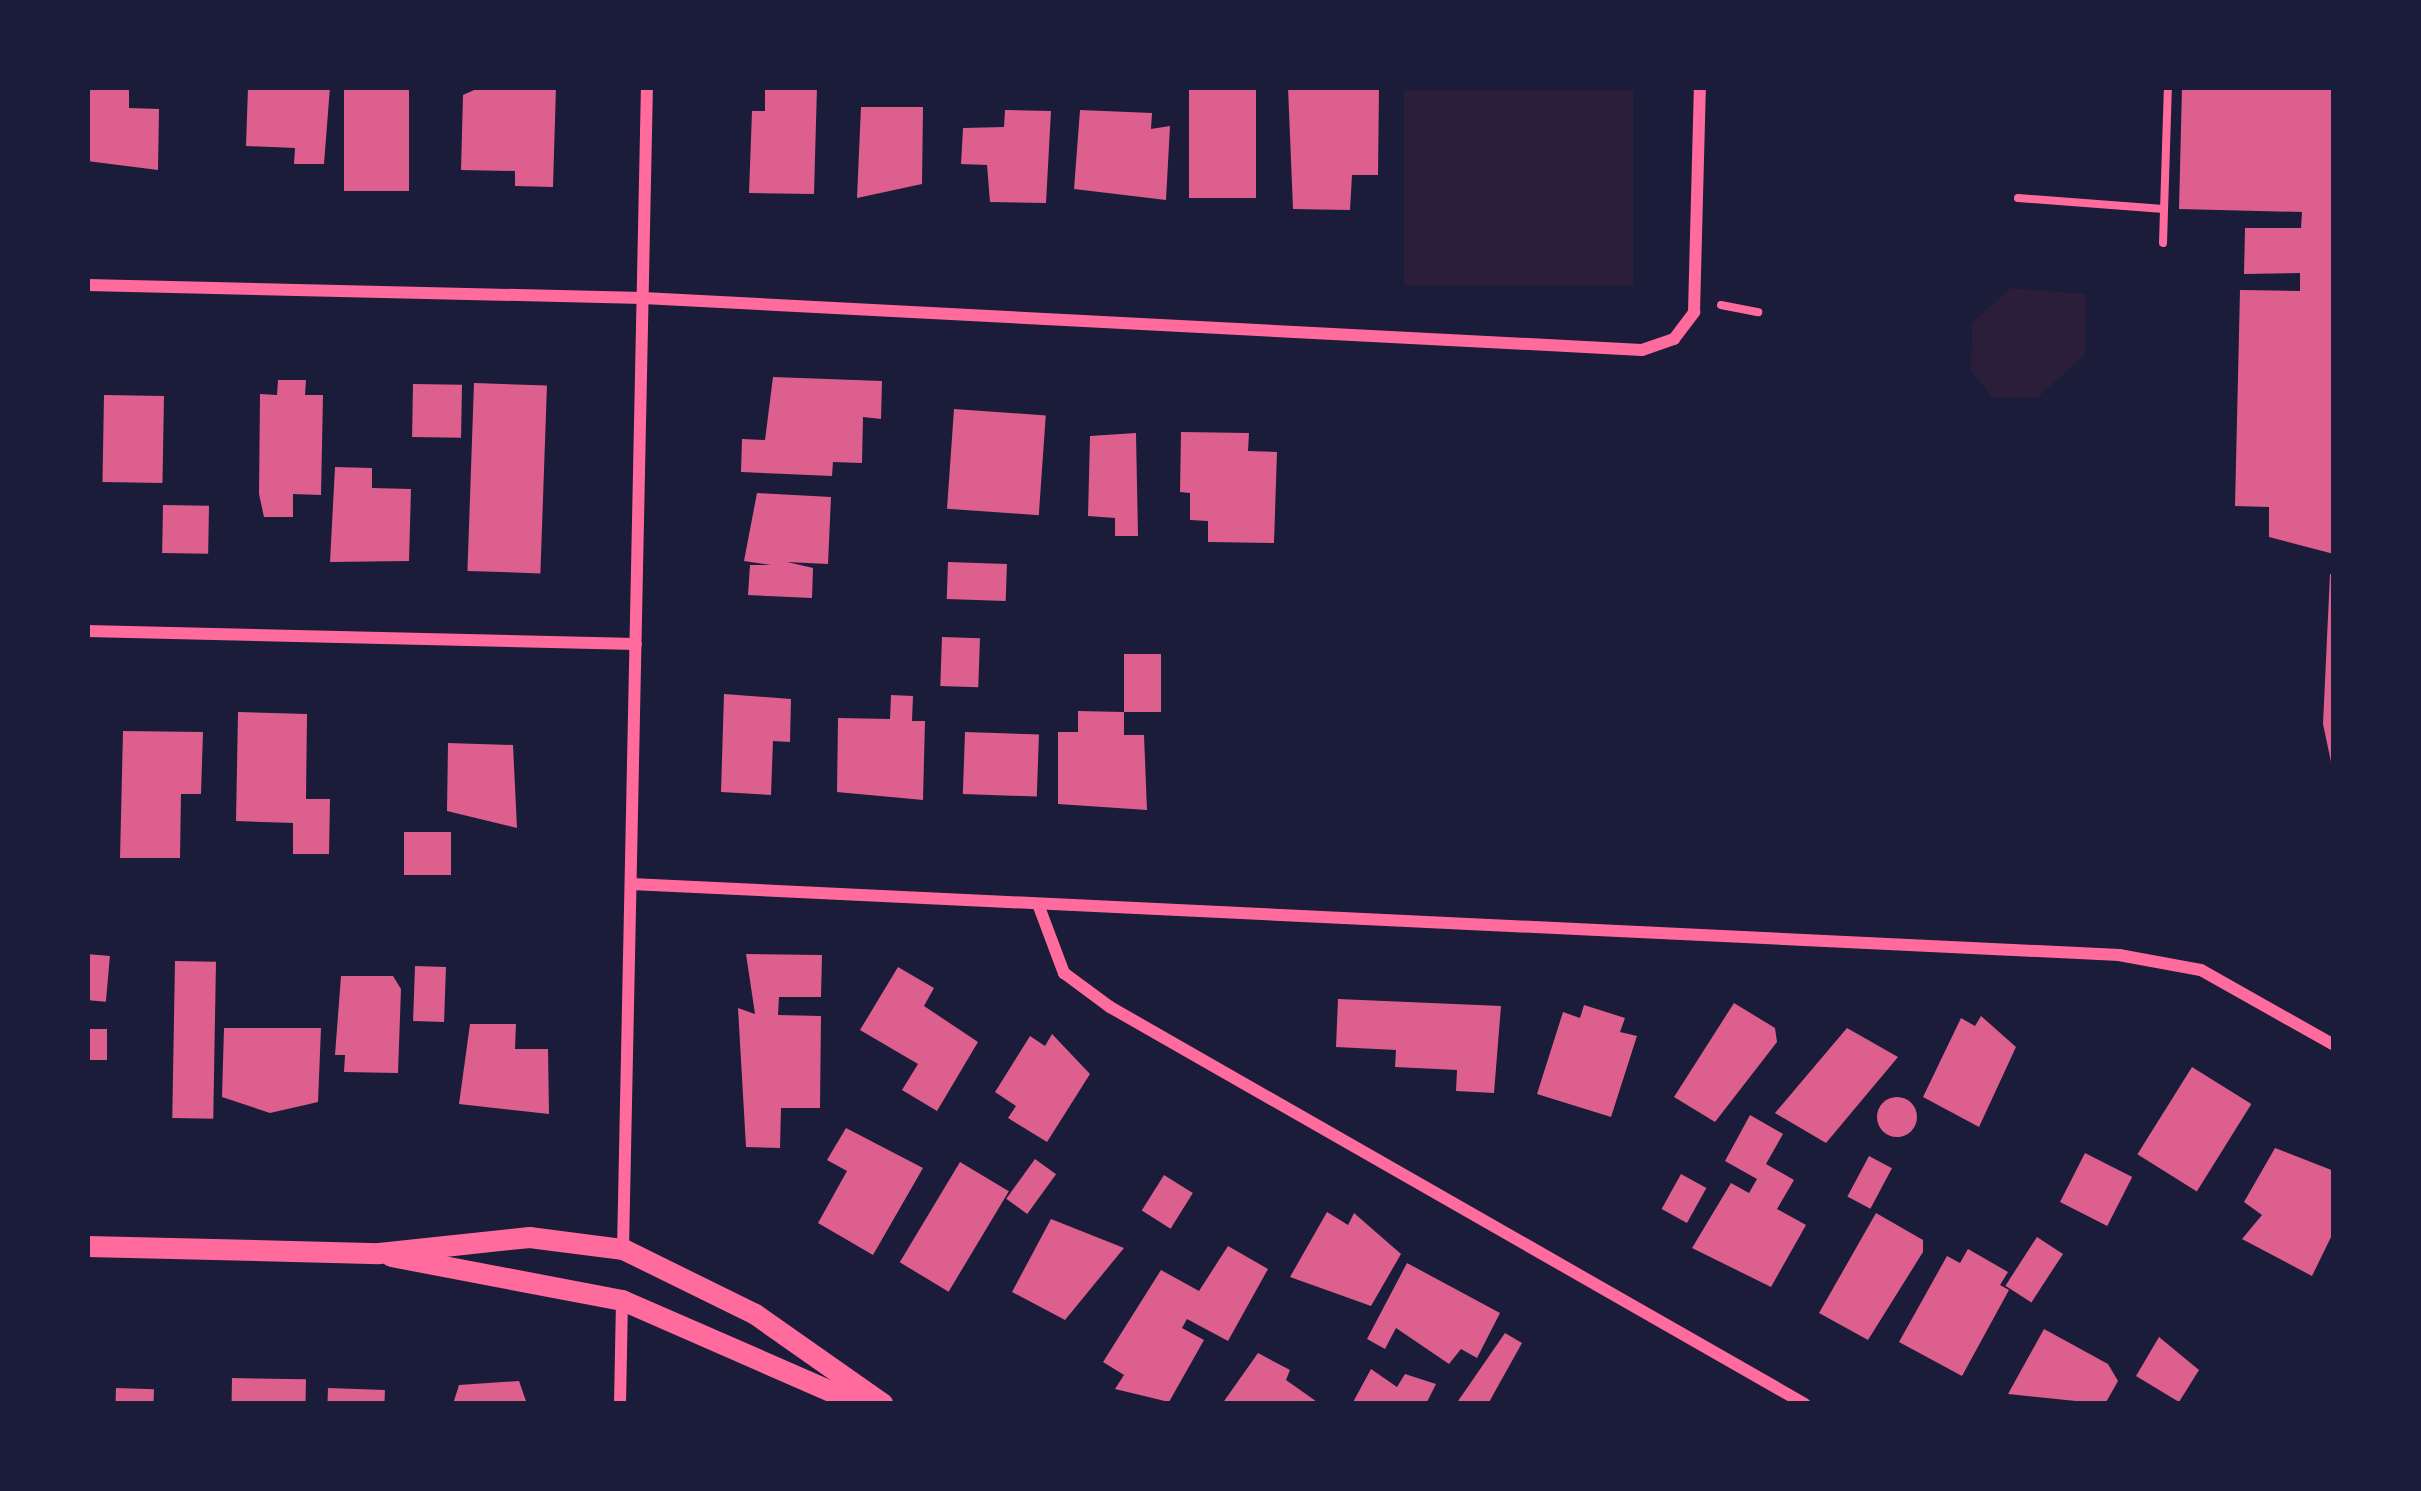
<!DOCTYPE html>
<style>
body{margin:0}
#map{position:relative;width:2421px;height:1491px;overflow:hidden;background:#1b1b3a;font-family:Roboto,sans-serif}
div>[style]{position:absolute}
.green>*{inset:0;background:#2a1e3b;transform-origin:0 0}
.building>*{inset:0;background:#dd5f8e;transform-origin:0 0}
.round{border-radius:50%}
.path>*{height:8px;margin:-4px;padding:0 4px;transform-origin:4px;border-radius:4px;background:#ff6b9d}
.minor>*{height:12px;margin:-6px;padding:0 6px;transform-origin:6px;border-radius:6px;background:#ff6b9d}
.tertiary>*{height:21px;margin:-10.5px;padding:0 10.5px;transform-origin:10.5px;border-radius:10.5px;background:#ff6b9d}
span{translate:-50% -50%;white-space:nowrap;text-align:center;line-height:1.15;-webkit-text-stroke:12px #1b1b3a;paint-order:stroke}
.frame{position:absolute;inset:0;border:90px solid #1b1b3a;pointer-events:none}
</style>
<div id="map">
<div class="green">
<div style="left:1404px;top:87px;width:229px;height:198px"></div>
<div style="clip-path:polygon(2010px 288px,2086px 294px,2085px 355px,2037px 398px,1992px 397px,1971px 371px,1972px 323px)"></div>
</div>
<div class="building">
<div style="clip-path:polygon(87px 87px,129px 87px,129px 108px,159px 109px,158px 170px,87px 161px)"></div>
<div style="clip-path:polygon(248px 87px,330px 87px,324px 164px,294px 164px,295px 148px,246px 146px)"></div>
<div style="left:344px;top:87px;width:65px;height:104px"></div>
<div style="clip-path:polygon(481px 87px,556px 87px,553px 187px,515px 186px,515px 171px,461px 170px,463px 95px)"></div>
<div style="clip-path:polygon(765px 87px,817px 87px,814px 194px,749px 193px,752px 111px,765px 111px)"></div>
<div style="left:1189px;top:87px;width:67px;height:111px"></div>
<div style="clip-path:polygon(1288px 87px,1379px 87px,1378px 175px,1352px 175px,1350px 210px,1293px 209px)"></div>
<div style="clip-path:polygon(2182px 87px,2334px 87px,2334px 554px,2269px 537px,2269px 507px,2235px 506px,2240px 290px,2300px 291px,2300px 273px,2244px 274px,2245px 228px,2301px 228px,2302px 212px,2179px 209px)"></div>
<div style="clip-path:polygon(861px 107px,923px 107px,922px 184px,857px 198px)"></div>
<div style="clip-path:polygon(1005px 110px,1051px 111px,1046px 203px,990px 202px,987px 165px,961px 164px,963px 128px,1004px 127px)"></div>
<div style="clip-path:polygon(1080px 110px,1152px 113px,1151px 129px,1170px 126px,1166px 200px,1074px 189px)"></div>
<div style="clip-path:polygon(773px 377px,882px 381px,881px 419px,863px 417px,862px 463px,833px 462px,832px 476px,741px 472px,742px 439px,765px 440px)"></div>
<div style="clip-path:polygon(278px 380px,306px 380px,305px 395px,323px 395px,321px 495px,293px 494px,293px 517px,264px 517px,259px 494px,260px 394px,277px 395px)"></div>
<div style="left:474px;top:383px;width:73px;height:188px;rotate:2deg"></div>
<div style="left:413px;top:384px;width:49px;height:53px;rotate:1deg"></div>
<div style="left:104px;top:395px;width:60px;height:87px;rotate:1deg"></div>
<div style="left:954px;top:409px;width:92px;height:100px;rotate:4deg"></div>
<div style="clip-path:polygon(1181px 432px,1249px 433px,1248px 451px,1277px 452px,1274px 543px,1208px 542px,1208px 521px,1190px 520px,1190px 493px,1180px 492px)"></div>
<div style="clip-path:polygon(1136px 433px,1138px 536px,1115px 536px,1115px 518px,1088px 516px,1090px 436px)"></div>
<div style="clip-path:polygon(335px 467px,372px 468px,372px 488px,411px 489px,409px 561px,330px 562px)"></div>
<div style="clip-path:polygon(757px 493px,831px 497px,828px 564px,787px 562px,813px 568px,812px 598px,748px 595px,750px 565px,771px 565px,744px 561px)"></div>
<div style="left:163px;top:505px;width:46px;height:48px;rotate:1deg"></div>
<div style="left:948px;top:562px;width:59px;height:37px;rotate:2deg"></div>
<div style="clip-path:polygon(2330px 574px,2334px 574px,2334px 776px,2323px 724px)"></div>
<div style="left:942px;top:637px;width:38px;height:49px;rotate:2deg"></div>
<div style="left:1124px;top:654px;width:37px;height:58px"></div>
<div style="clip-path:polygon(724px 694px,791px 699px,790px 742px,773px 741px,771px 795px,721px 792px)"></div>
<div style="clip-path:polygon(891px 695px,913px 696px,912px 721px,925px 721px,923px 800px,837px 792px,838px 718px,890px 719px)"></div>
<div style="clip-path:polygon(1078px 711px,1124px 712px,1124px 735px,1144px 735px,1147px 810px,1058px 804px,1058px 732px,1078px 732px)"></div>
<div style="clip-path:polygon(238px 712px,307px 714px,306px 799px,330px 799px,329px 854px,293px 854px,293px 823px,236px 821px)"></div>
<div style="clip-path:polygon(123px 731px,203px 732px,201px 794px,181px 794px,180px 858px,120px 858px)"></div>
<div style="left:965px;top:732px;width:74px;height:62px;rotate:2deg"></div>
<div style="clip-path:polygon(448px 743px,513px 745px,517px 828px,447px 811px)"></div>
<div style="left:404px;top:832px;width:47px;height:43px"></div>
<div style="left:87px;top:954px;width:23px;height:46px;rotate:5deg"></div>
<div style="clip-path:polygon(746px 954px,822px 955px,821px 997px,779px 997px,778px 1015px,821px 1016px,820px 1108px,781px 1108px,780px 1148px,746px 1147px,738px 1008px,755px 1014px)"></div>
<div style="left:175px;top:961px;width:41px;height:157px;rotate:1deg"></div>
<div style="left:415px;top:966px;width:31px;height:55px;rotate:2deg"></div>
<div style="clip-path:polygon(898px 967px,934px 988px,924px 1006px,978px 1042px,937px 1111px,902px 1090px,918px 1064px,860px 1030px)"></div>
<div style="clip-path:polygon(341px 976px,393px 976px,401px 989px,398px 1073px,344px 1072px,345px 1055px,335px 1055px)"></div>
<div style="clip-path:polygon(1338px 999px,1501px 1006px,1494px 1093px,1456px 1091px,1457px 1070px,1395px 1067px,1396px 1050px,1336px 1047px)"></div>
<div style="clip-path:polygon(1734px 1003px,1775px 1028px,1777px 1042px,1715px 1122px,1674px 1097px)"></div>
<div style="clip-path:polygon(1584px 1005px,1625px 1018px,1620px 1032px,1637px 1036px,1611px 1117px,1537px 1094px,1563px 1012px,1580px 1018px)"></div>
<div style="clip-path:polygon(1981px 1016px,2016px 1047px,1979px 1127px,1923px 1097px,1961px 1018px,1975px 1026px)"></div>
<div style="clip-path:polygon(470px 1024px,516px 1024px,515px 1049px,548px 1049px,549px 1114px,459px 1104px)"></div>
<div style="clip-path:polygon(224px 1028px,321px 1028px,318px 1102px,270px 1113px,222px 1097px)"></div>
<div style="clip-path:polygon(1847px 1028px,1898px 1057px,1826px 1143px,1775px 1113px)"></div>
<div style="left:87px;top:1029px;width:20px;height:31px"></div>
<div style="clip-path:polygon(1052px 1034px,1090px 1074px,1047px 1142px,1008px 1118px,1016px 1106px,995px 1092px,1030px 1036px,1045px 1046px)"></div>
<div style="left:2192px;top:1067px;width:70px;height:103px;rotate:32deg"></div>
<div class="round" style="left:1877px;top:1097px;width:40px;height:40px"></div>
<div style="clip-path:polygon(1750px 1115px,1783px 1134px,1766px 1164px,1794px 1180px,1777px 1209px,1806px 1225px,1771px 1287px,1692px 1248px,1731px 1183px,1749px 1193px,1757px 1179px,1725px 1161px)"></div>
<div style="clip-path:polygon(846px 1128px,923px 1168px,873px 1255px,818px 1223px,847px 1171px,827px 1160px)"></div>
<div style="clip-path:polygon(2275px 1148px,2334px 1171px,2334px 1231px,2312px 1276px,2242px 1239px,2262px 1215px,2244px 1202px)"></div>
<div style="left:2085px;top:1153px;width:53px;height:55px;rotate:27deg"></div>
<div style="left:1869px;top:1156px;width:26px;height:46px;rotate:28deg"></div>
<div style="left:1035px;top:1159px;width:26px;height:49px;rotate:36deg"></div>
<div style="left:960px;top:1162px;width:57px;height:117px;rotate:31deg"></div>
<div style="left:1681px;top:1174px;width:29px;height:40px;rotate:29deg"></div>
<div style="left:1164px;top:1175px;width:34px;height:42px;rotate:32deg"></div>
<div style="clip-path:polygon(1327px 1212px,1348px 1225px,1354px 1213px,1401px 1254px,1371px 1306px,1290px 1277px)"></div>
<div style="clip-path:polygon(1876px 1213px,1923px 1240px,1923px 1252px,1868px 1340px,1819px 1313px)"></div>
<div style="clip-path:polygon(1051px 1219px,1124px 1248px,1065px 1320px,1012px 1292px)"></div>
<div style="left:2037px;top:1237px;width:31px;height:58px;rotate:33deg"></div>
<div style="clip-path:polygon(1228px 1246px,1268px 1269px,1228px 1341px,1187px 1319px,1182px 1328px,1204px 1340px,1169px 1402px,1115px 1389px,1124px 1375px,1103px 1362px,1161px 1270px,1199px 1291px)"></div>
<div style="clip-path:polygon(1968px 1249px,2008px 1272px,2000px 1285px,2009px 1290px,1962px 1376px,1899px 1342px,1947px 1256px,1960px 1263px)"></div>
<div style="clip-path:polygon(1407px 1263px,1500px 1313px,1477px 1358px,1461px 1349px,1449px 1364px,1396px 1328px,1385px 1349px,1367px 1339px)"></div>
<div style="clip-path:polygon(2044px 1329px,2108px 1364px,2118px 1381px,2105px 1404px,2008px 1394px)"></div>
<div style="clip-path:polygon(1505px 1333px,1522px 1343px,1488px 1404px,1456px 1404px)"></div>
<div style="clip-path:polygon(2159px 1337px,2199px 1370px,2179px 1402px,2136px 1376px)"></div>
<div style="clip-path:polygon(1258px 1353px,1290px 1370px,1286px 1380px,1320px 1404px,1222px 1404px)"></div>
<div style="clip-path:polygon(1371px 1369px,1397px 1387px,1405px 1374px,1436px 1384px,1426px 1404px,1352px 1404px)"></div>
<div style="left:232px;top:1378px;width:74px;height:26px;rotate:1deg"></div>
<div style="clip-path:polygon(519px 1381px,527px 1404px,453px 1404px,459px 1385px)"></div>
<div style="left:116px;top:1388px;width:38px;height:16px;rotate:2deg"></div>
<div style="left:328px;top:1388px;width:57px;height:16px;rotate:2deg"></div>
</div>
<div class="path">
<div style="left:2018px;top:198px;width:146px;rotate:4.3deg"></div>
<div style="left:2163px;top:243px;width:156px;rotate:-88.2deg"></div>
<div style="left:1721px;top:305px;width:38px;rotate:11deg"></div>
</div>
<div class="minor">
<div style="left:87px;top:285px;width:556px;rotate:1.34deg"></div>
<div style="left:643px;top:298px;width:1000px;rotate:2.98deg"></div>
<div style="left:1642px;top:350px;width:34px;rotate:-19deg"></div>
<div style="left:1674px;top:339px;width:34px;rotate:-53deg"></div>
<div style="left:1694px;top:312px;width:225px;rotate:-88.5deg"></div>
<div style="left:87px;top:631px;width:549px;rotate:1.36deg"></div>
<div style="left:631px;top:884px;width:1490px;rotate:2.73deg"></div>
<div style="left:2119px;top:955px;width:83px;rotate:10.4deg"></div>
<div style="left:2201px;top:970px;width:153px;rotate:29.4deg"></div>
<div style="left:1038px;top:904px;width:74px;rotate:69.4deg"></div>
<div style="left:1064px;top:973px;width:57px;rotate:36.5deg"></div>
<div style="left:1110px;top:1007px;width:800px;rotate:29.74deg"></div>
<div style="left:623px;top:1249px;width:1162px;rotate:-88.82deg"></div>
<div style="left:620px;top:1404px;width:104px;rotate:-88.9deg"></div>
</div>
<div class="tertiary">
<div style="left:87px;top:1246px;width:292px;rotate:1.4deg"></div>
<div style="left:379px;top:1253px;width:151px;rotate:-6.1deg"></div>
<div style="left:529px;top:1237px;width:95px;rotate:7.3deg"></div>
<div style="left:623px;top:1249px;width:147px;rotate:26.2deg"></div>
<div style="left:755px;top:1314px;width:156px;rotate:35.1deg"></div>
<div style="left:391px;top:1256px;width:235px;rotate:10.8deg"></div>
<div style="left:622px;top:1300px;width:260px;rotate:23.6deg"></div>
</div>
<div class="frame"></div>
</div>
